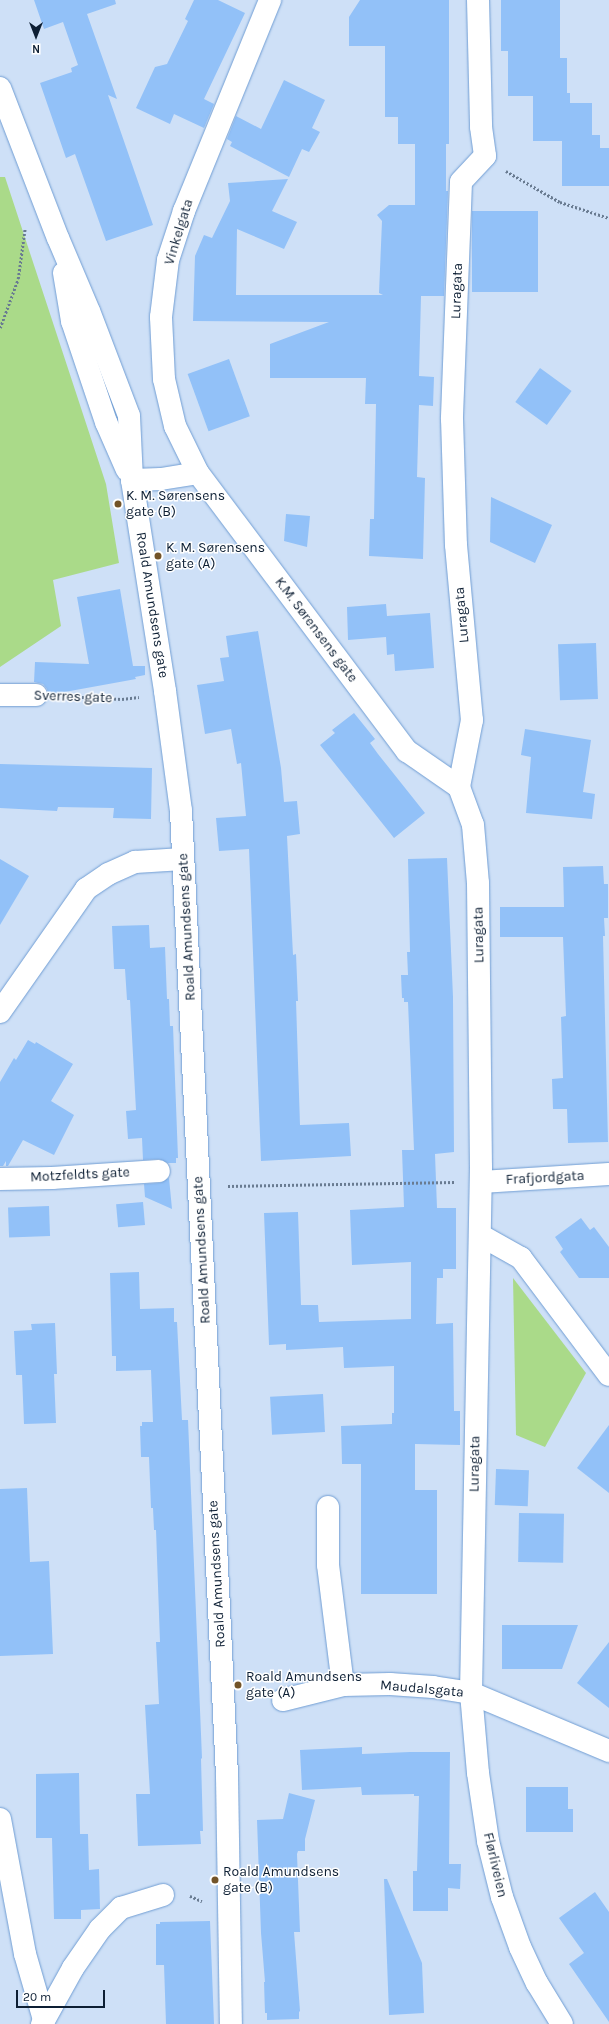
<!DOCTYPE html>
<meta charset="utf-8">
<style>
body{margin:0}
#map{position:relative;width:609px;height:2024px;overflow:hidden;background:#cee0f7;font-family:Karla,sans-serif}
div>[style]{position:absolute}
.green>*{inset:0;background:#aada89}
.building>*{inset:0;background:#92c1f8;transform-origin:0 0}
.path>*{height:2.5px;margin-top:-1.25px;transform-origin:0;background:repeating-linear-gradient(90deg,#697b91 0 2px,transparent 0 4px)}
.roads{filter:drop-shadow(0 0 1px #709dd3) drop-shadow(0 0 1px #709dd3)}
.minor>*{height:22px;margin:-11px;padding:0 11px;transform-origin:11px;border-radius:11px;background:#fff}
.dots>*{width:11px;height:11px;translate:-50% -50%;box-sizing:border-box;border:2px solid #fff;border-radius:50%}
span{translate:-50% -50%;white-space:nowrap;text-align:center;line-height:1.15;-webkit-text-stroke:3px #fff;paint-order:stroke}
.street-label{font-size:14px;color:#0d1f34}
.poi-label{font-size:14px;color:#0d1f34}
.left{translate:0 -50%;text-align:left}
.north{position:absolute;left:16px;top:16px;width:40px;height:40px;-webkit-text-stroke:3px #fff;paint-order:stroke;rotate:180deg;font-size:11px;font-weight:700;line-height:16px;text-align:center;color:#0d1f34}
.north::after{content:'';display:block;margin:auto;width:14px;height:18px;background:#0d1f34;clip-path:polygon(50% 0,100% 100%,50% 72%,0 100%)}
.scale{position:absolute;left:16px;top:1990px;width:89px;height:18px;box-sizing:border-box;border:2px solid #0d1f34;border-top:0;padding-left:5px;font-size:12px;line-height:14px;white-space:nowrap;color:#0d1f34;-webkit-text-stroke:3px #fff;paint-order:stroke}
</style>
<div id="map">
<div class="green">
<div style="clip-path:polygon(0 177px,5px 177px,106px 484px,119px 563px,53px 580px,61px 626px,0 667px)"></div>
<div style="clip-path:polygon(513px 1278px,586px 1373px,545px 1447px,516px 1435px)"></div>
</div>
<div class="building">
<div style="clip-path:polygon(34px 0,115px 0,116px 4px,87px 14px,117px 99px,108px 95px,153px 225px,106px 241px,75px 154px,66px 158px,40px 83px,72px 72px,71px 68px,78px 65px,63px 22px,44px 29px)"></div>
<div style="clip-path:polygon(194px 0,218px 0,245px 13px,204px 99px,214px 104px,204px 128px,174px 114px,170px 124px,136px 108px,155px 67px,167px 64px,188px 21px,185px 19px)"></div>
<div style="clip-path:polygon(360px 0,449px 0,449px 144px,446px 144px,446px 191px,448px 191px,444px 296px,421px 296px,419px 376px,434px 377px,433px 406px,419px 405px,417px 477px,425px 478px,423px 559px,369px 556px,370px 519px,374px 519px,376px 404px,365px 404px,366px 378px,270px 378px,270px 344px,329px 322px,193px 321px,195px 256px,204px 235px,212px 238px,230px 201px,228px 183px,288px 179px,272px 211px,297px 222px,284px 249px,237px 229px,236px 295px,383px 295px,379px 293px,382px 221px,377px 215px,389px 205px,415px 205px,415px 144px,398px 144px,398px 117px,385px 117px,385px 46px,349px 46px,349px 17px)"></div>
<div style="clip-path:polygon(501px 0,560px 0,560px 58px,567px 58px,567px 93px,570px 93px,570px 103px,592px 103px,592px 135px,600px 135px,600px 148px,609px 148px,609px 186px,562px 186px,562px 141px,533px 141px,533px 96px,508px 96px,508px 51px,501px 51px)"></div>
<div style="clip-path:polygon(284px 80px,325px 100px,312px 128px,320px 132px,309px 152px,302px 149px,289px 177px,230px 146px,232px 142px,227px 139px,236px 116px,261px 129px)"></div>
<div style="left:472px;top:211px;width:66px;height:81px"></div>
<div style="left:229px;top:359px;width:61px;height:44px;rotate:70deg"></div>
<div style="left:540px;top:368px;width:39px;height:42px;rotate:36deg"></div>
<div style="clip-path:polygon(491px 497px,552px 525px,535px 563px,490px 542px)"></div>
<div style="clip-path:polygon(286px 514px,310px 516px,307px 547px,284px 541px)"></div>
<div style="clip-path:polygon(120px 589px,133px 666px,145px 666px,145px 675px,135px 677px,136px 679px,48px 695px,47px 689px,43px 684px,34px 682px,35px 662px,89px 664px,77px 597px)"></div>
<div style="clip-path:polygon(386px 604px,387px 616px,430px 613px,434px 668px,395px 671px,394px 654px,387px 655px,386px 637px,348px 640px,347px 607px)"></div>
<div style="clip-path:polygon(258px 631px,281px 768px,284px 802px,297px 801px,300px 834px,287px 836px,293px 955px,296px 954px,298px 1001px,296px 1001px,300px 1125px,349px 1123px,351px 1156px,261px 1161px,249px 849px,219px 851px,216px 818px,246px 816px,241px 763px,237px 764px,231px 729px,205px 734px,197px 685px,224px 681px,220px 658px,229px 657px,226px 636px)"></div>
<div style="left:596px;top:643px;width:56px;height:38px;rotate:88deg"></div>
<div style="clip-path:polygon(354px 713px,375px 739px,370px 743px,378px 754px,425px 813px,394px 838px,320px 745px,335px 733px,332px 730px)"></div>
<div style="clip-path:polygon(525px 729px,591px 740px,583px 792px,595px 794px,592px 819px,526px 813px,531px 757px,521px 755px)"></div>
<div style="clip-path:polygon(0 764px,152px 768px,151px 819px,113px 818px,114px 808px,58px 807px,57px 811px,0 808px)"></div>
<div style="clip-path:polygon(447px 858px,453px 997px,454px 1152px,435px 1154px,437px 1208px,456px 1208px,456px 1269px,443px 1269px,443px 1278px,437px 1278px,436px 1324px,453px 1323px,454px 1411px,460px 1411px,460px 1445px,415px 1444px,415px 1490px,437px 1490px,437px 1594px,361px 1594px,361px 1464px,342px 1464px,341px 1426px,392px 1424px,392px 1413px,394px 1413px,394px 1366px,344px 1368px,343px 1347px,286px 1350px,286px 1344px,269px 1345px,264px 1213px,298px 1212px,301px 1305px,318px 1305px,319px 1322px,411px 1319px,411px 1262px,352px 1265px,350px 1210px,404px 1207px,402px 1150px,414px 1150px,408px 1002px,404px 1002px,404px 998px,402px 998px,401px 975px,408px 975px,407px 952px,410px 952px,408px 859px)"></div>
<div style="clip-path:polygon(0 859px,29px 876px,0 925px)"></div>
<div style="clip-path:polygon(603px 866px,604px 884px,608px 884px,608px 918px,604px 918px,605px 936px,603px 936px,608px 1142px,568px 1143px,567px 1109px,553px 1109px,552px 1079px,563px 1078px,561px 1017px,566px 1016px,563px 937px,500px 937px,500px 907px,564px 907px,563px 867px)"></div>
<div style="clip-path:polygon(149px 925px,150px 948px,165px 947px,167px 999px,169px 999px,170px 1026px,173px 1026px,178px 1158px,176px 1158px,176px 1163px,168px 1163px,159px 1159px,143px 1160px,142px 1138px,128px 1139px,126px 1111px,136px 1110px,130px 1000px,127px 1000px,125px 969px,114px 969px,112px 926px)"></div>
<div style="clip-path:polygon(28px 1040px,35px 1044px,36px 1042px,73px 1064px,51px 1101px,74px 1115px,54px 1155px,23px 1140px,8px 1166px,6px 1166px,6px 1161px,3px 1166px,0 1166px,0 1082px,14px 1058px,16px 1060px)"></div>
<div style="clip-path:polygon(169px 1178px,172px 1209px,145px 1197px,144px 1184px,160px 1183px)"></div>
<div style="left:143px;top:1202px;width:23px;height:27px;rotate:85deg"></div>
<div style="left:49px;top:1206px;width:30px;height:41px;rotate:88deg"></div>
<div style="clip-path:polygon(581px 1218px,590px 1230px,594px 1227px,609px 1247px,609px 1278px,579px 1278px,560px 1252px,563px 1249px,555px 1237px)"></div>
<div style="clip-path:polygon(139px 1272px,140px 1309px,174px 1308px,174px 1322px,177px 1322px,182px 1420px,188px 1420px,202px 1758px,201px 1759px,203px 1831px,200px 1831px,201px 1844px,138px 1846px,136px 1794px,150px 1794px,145px 1705px,159px 1704px,156px 1642px,160px 1642px,156px 1530px,154px 1530px,153px 1508px,151px 1508px,149px 1457px,141px 1457px,140px 1426px,142px 1426px,142px 1422px,153px 1422px,151px 1370px,116px 1371px,116px 1356px,112px 1356px,110px 1273px)"></div>
<div style="clip-path:polygon(55px 1323px,57px 1374px,54px 1374px,56px 1423px,24px 1424px,22px 1375px,16px 1375px,14px 1331px,32px 1330px,31px 1324px)"></div>
<div style="left:323px;top:1394px;width:38px;height:53px;rotate:87deg"></div>
<div style="clip-path:polygon(609px 1425px,609px 1493px,577px 1468px)"></div>
<div style="left:496px;top:1469px;width:33px;height:36px;rotate:2deg"></div>
<div style="clip-path:polygon(27px 1488px,30px 1562px,49px 1561px,53px 1654px,0 1656px,0 1489px)"></div>
<div style="left:519px;top:1513px;width:45px;height:49px;rotate:1deg"></div>
<div style="clip-path:polygon(502px 1625px,578px 1625px,562px 1669px,502px 1669px)"></div>
<div style="clip-path:polygon(609px 1642px,609px 1708px,577px 1683px)"></div>
<div style="clip-path:polygon(362px 1747px,362px 1754px,410px 1752px,450px 1752px,449px 1864px,461px 1864px,460px 1889px,448px 1888px,448px 1911px,413px 1911px,413px 1871px,417px 1871px,419px 1796px,414px 1796px,414px 1794px,362px 1795px,361px 1787px,302px 1790px,300px 1750px)"></div>
<div style="clip-path:polygon(79px 1773px,80px 1834px,88px 1834px,89px 1870px,99px 1869px,100px 1909px,81px 1910px,81px 1919px,54px 1919px,52px 1838px,36px 1838px,36px 1774px)"></div>
<div style="clip-path:polygon(526px 1787px,568px 1787px,568px 1809px,573px 1809px,573px 1832px,526px 1832px)"></div>
<div style="clip-path:polygon(289px 1793px,315px 1800px,305px 1839px,305px 1851px,298px 1851px,297px 1854px,300px 1932px,294px 1932px,300px 2011px,299px 2012px,299px 2019px,267px 2020px,267px 2013px,265px 2013px,264px 1982px,265px 1982px,261px 1933px,257px 1820px,283px 1819px)"></div>
<div style="clip-path:polygon(384px 1879px,387px 1879px,422px 1963px,424px 2013px,389px 2015px)"></div>
<div style="clip-path:polygon(595px 1892px,609px 1912px,609px 2022px,569px 1964px,584px 1953px,559px 1918px)"></div>
<div style="clip-path:polygon(210px 1921px,214px 2024px,166px 2024px,164px 1965px,156px 1965px,156px 1924px,160px 1924px,160px 1922px)"></div>
</div>
<div class="path">
<div style="left:506px;top:171px;width:62px;rotate:29.9deg"></div>
<div style="left:560px;top:202px;width:52px;rotate:18.1deg"></div>
<div style="left:0;top:328px;width:52px;rotate:-69.8deg"></div>
<div style="left:18px;top:279px;width:51px;rotate:-82.2deg"></div>
<div style="left:62px;top:696px;width:60px;rotate:2.9deg"></div>
<div style="left:122px;top:699px;width:17px;rotate:-7deg"></div>
<div style="left:228px;top:1186px;width:227px;rotate:-1deg"></div>
<div style="left:190px;top:1896px;width:13px;rotate:23deg"></div>
</div>
<div class="roads">
<div class="minor">
<div style="left:478px;top:0;width:127px;rotate:88.6deg"></div>
<div style="left:481px;top:127px;width:29px;rotate:82deg"></div>
<div style="left:485px;top:156px;width:35px;rotate:133deg"></div>
<div style="left:461px;top:182px;width:237px;rotate:92.2deg"></div>
<div style="left:452px;top:419px;width:126px;rotate:88.2deg"></div>
<div style="left:456px;top:545px;width:176px;rotate:84.8deg"></div>
<div style="left:472px;top:720px;width:68px;rotate:101deg"></div>
<div style="left:459px;top:787px;width:40px;rotate:69.8deg"></div>
<div style="left:473px;top:825px;width:58px;rotate:85.1deg"></div>
<div style="left:478px;top:883px;width:284px;rotate:89.4deg"></div>
<div style="left:481px;top:1167px;width:526px;rotate:91.09deg"></div>
<div style="left:471px;top:1693px;width:80px;rotate:85deg"></div>
<div style="left:478px;top:1773px;width:69px;rotate:81.6deg"></div>
<div style="left:488px;top:1841px;width:58px;rotate:76deg"></div>
<div style="left:502px;top:1897px;width:53px;rotate:70.2deg"></div>
<div style="left:520px;top:1947px;width:40px;rotate:65deg"></div>
<div style="left:537px;top:1983px;width:48px;rotate:58.6deg"></div>
<div style="left:0;top:88px;width:161px;rotate:68.9deg"></div>
<div style="left:58px;top:238px;width:79px;rotate:67deg"></div>
<div style="left:89px;top:311px;width:112px;rotate:69.1deg"></div>
<div style="left:129px;top:416px;width:64px;rotate:87.3deg"></div>
<div style="left:132px;top:480px;width:214px;rotate:81.1deg"></div>
<div style="left:165px;top:691px;width:121px;rotate:82.4deg"></div>
<div style="left:181px;top:811px;width:966px;rotate:87.27deg"></div>
<div style="left:227px;top:1776px;width:248px;rotate:89.1deg"></div>
<div style="left:64px;top:273px;width:49px;rotate:80.5deg"></div>
<div style="left:72px;top:321px;width:107px;rotate:71.4deg"></div>
<div style="left:106px;top:422px;width:52px;rotate:66.4deg"></div>
<div style="left:198px;top:473px;width:52px;rotate:-116.1deg"></div>
<div style="left:175px;top:426px;width:48px;rotate:-103.2deg"></div>
<div style="left:164px;top:379px;width:62px;rotate:-92.8deg"></div>
<div style="left:161px;top:317px;width:57px;rotate:-83deg"></div>
<div style="left:168px;top:260px;width:52px;rotate:-71.9deg"></div>
<div style="left:184px;top:211px;width:228px;rotate:-67.8deg"></div>
<div style="left:132px;top:480px;width:29px;rotate:-2deg"></div>
<div style="left:161px;top:479px;width:37px;rotate:-9deg"></div>
<div style="left:198px;top:473px;width:348px;rotate:53.1deg"></div>
<div style="left:407px;top:751px;width:63px;rotate:34.7deg"></div>
<div style="left:0;top:695px;width:36px"></div>
<div style="left:0;top:1012px;width:150px;rotate:-55deg"></div>
<div style="left:86px;top:889px;width:27px;rotate:-34deg"></div>
<div style="left:108px;top:874px;width:30px;rotate:-24deg"></div>
<div style="left:135px;top:862px;width:48px;rotate:-3.6deg"></div>
<div style="left:0;top:1179px;width:52px;rotate:-1.1deg"></div>
<div style="left:52px;top:1178px;width:107px;rotate:-3.7deg"></div>
<div style="left:481px;top:1182px;width:128px;rotate:-3.6deg"></div>
<div style="left:480px;top:1235px;width:47px;rotate:29.3deg"></div>
<div style="left:521px;top:1258px;width:146px;rotate:53.1deg"></div>
<div style="left:328px;top:1507px;width:58px;rotate:90deg"></div>
<div style="left:328px;top:1565px;width:121px;rotate:82.9deg"></div>
<div style="left:283px;top:1700px;width:62px;rotate:-14deg"></div>
<div style="left:343px;top:1685px;width:47px;rotate:-1.2deg"></div>
<div style="left:390px;top:1684px;width:43px;rotate:4deg"></div>
<div style="left:433px;top:1687px;width:38px;rotate:9deg"></div>
<div style="left:471px;top:1693px;width:150px;rotate:22.8deg"></div>
<div style="left:0;top:1819px;width:137px;rotate:79.5deg"></div>
<div style="left:25px;top:1954px;width:69px;rotate:73.9deg"></div>
<div style="left:42px;top:2024px;width:64px;rotate:-61deg"></div>
<div style="left:73px;top:1968px;width:47px;rotate:-55.3deg"></div>
<div style="left:100px;top:1929px;width:30px;rotate:-45deg"></div>
<div style="left:121px;top:1908px;width:44px;rotate:-17.2deg"></div>
</div>
</div>
<div class="dots">
<div style="left:118px;top:504px;background:#735429"></div>
<div style="left:158px;top:556px;background:#735429"></div>
<div style="left:238px;top:1685px;background:#735429"></div>
<div style="left:215px;top:1880px;background:#735429"></div>
</div>
<div class="street-label">
<span style="left:179px;top:232px;rotate:-73deg">Vinkelgata</span>
<span style="left:457px;top:291px;rotate:-88deg">Luragata</span>
<span style="left:152px;top:605px;rotate:81deg">Roald Amundsens gate</span>
<span style="left:462px;top:615px;rotate:-95deg">Luragata</span>
<span style="left:316px;top:630px;rotate:53deg">K.M. Sørensens gate</span>
<span style="left:73px;top:697px;rotate:2deg">Sverres gate</span>
<span style="left:187px;top:927px;rotate:-93deg">Roald Amundsens gate</span>
<span style="left:479px;top:935px;rotate:-91deg">Luragata</span>
<span style="left:80px;top:1175px;rotate:-3deg">Motzfeldts gate</span>
<span style="left:545px;top:1178px;rotate:-3deg">Frafjordgata</span>
<span style="left:202px;top:1250px;rotate:-93deg">Roald Amundsens gate</span>
<span style="left:475px;top:1464px;rotate:-89deg">Luragata</span>
<span style="left:217px;top:1574px;rotate:-93deg">Roald Amundsens gate</span>
<span style="left:422px;top:1689px;rotate:5deg">Maudalsgata</span>
<span style="left:495px;top:1865px;rotate:77deg">Flørliveien</span>
</div>
<div class="poi-label">
<span class="left" style="left:126px;top:504px">K. M. Sørensens<br>gate (B)</span>
<span class="left" style="left:166px;top:556px">K. M. Sørensens<br>gate (A)</span>
<span class="left" style="left:246px;top:1685px">Roald Amundsens<br>gate (A)</span>
<span class="left" style="left:223px;top:1880px">Roald Amundsens<br>gate (B)</span>
</div>
<div class="north">N</div>
<div class="scale">20 m</div>
</div>
